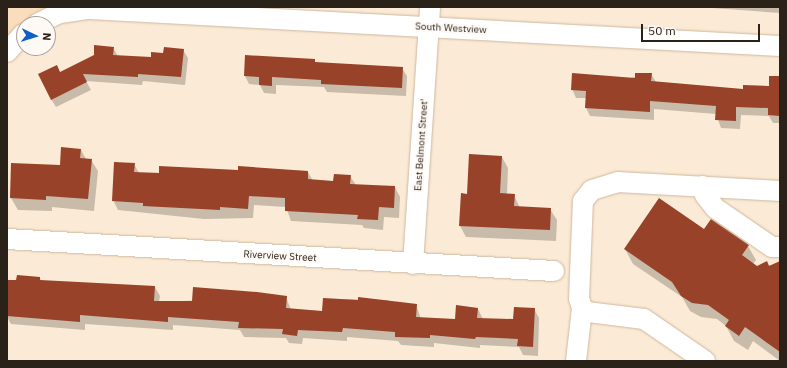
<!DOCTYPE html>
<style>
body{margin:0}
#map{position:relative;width:787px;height:368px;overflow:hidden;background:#fbead5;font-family:"IBM Plex Sans",sans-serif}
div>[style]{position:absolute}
.built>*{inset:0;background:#f9ddbd}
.shadow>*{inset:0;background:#0003}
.building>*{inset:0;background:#974229}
.roads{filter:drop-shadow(0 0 1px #ceb89f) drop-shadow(0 0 1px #ceb89f)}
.minor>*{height:20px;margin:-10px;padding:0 10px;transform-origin:10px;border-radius:10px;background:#fff}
span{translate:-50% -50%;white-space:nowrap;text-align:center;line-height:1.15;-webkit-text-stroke:4px #fef9f4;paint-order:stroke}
.street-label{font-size:10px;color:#2a2218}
.frame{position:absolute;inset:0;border:8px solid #2a2218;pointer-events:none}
.north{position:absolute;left:16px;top:16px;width:40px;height:40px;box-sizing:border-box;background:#fef9f4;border:1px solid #a9a39c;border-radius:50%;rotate:94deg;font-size:11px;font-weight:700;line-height:16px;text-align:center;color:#2a2218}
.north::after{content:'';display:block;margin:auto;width:14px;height:18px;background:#0f5ec8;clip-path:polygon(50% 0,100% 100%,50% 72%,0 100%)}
.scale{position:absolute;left:641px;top:24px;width:119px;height:18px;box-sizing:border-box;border:2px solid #2a2218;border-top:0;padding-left:5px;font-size:12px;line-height:14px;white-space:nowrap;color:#2a2218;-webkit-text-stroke:3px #fef9f4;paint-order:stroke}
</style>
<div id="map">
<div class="built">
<div style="clip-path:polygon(7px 7px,122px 7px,37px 24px,7px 52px)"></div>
</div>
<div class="shadow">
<div style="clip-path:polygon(668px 7px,780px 7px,780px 13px,712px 8px)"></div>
<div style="clip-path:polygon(113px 48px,118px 56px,152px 58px,183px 50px,188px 58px,185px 85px,143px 81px,142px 85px,86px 81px,91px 90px,56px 107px,51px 99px,60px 73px)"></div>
<div style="clip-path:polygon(246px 56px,314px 60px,316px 64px,402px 68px,407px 76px,406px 96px,327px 92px,324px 87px,276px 85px,276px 94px,264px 93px,260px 85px,249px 84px,245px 76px)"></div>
<div style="clip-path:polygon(651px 74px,656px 82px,744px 90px,780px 88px,780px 123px,773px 123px,769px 116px,741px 115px,740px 129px,721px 128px,716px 114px,654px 109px,654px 120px,590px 116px,586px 108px,586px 98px,576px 98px,572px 89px)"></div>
<div style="clip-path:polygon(81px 150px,86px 159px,91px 160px,98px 171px,94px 211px,52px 207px,52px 211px,18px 210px,11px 198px,61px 166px)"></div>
<div style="clip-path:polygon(502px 157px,508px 168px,507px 195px,514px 195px,520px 208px,550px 209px,557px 220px,556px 241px,466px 237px,460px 226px,462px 194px,468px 195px)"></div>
<div style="clip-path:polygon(134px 164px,139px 173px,308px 172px,313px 181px,334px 182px,350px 176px,356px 185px,395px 187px,400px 197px,399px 218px,384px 217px,383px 230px,364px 228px,362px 225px,291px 221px,286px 207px,254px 205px,253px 218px,204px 219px,118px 210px,113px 200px)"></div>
<div style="clip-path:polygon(704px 230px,748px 246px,756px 260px,753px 264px,757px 267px,780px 264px,780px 361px,753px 341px,748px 350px,734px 341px,726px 326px,717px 319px,701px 317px,690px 311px,682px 297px,633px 264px,625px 249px)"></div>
<div style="clip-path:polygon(40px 278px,41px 281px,155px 287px,160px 296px,159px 302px,182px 303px,182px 301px,286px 297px,291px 310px,323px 313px,324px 299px,388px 300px,390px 303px,416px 305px,421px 319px,456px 320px,478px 309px,483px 319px,514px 320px,534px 309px,539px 318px,538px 356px,523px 355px,519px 347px,480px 345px,480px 348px,434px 343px,434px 347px,401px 345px,398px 341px,347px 337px,347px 341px,303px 338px,302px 344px,289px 343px,286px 338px,244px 337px,240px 330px,173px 325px,173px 330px,85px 324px,85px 330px,11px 324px,7px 317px,9px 281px)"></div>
</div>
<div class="building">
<div style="clip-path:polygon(94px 45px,114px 47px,113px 55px,151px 57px,151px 52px,163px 53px,164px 47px,184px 49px,181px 77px,138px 74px,138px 77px,83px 74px,87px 82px,51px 100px,38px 74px,57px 65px,60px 72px,94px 55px)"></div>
<div style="clip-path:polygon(245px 55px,315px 59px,315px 62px,403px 67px,402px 88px,321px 84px,321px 80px,272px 77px,272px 86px,259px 85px,259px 77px,244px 76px)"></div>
<div style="clip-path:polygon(572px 73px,635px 78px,635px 73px,652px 73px,651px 81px,743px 89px,743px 85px,769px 86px,769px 76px,780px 76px,780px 116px,768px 115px,768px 108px,736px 107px,736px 121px,715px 120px,716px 106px,650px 101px,650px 112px,585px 108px,586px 91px,571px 90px)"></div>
<div style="clip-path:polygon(61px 147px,81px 149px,80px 158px,92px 159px,88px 199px,46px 196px,46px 200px,10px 198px,11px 163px,60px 165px)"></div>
<div style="clip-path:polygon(469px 154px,502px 156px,500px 193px,515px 194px,514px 206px,551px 208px,550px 230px,459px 226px,461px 193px,467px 194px)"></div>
<div style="clip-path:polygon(114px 162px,135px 163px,134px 172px,159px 173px,159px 166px,238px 170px,238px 166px,308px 171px,308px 179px,333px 181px,334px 174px,351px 175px,350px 184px,395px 186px,394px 208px,379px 207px,378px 220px,357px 219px,358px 215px,285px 211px,285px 198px,249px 196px,248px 209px,220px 207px,220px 210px,143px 206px,143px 203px,112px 201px)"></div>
<div style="clip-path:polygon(659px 198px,704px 229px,711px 219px,749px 245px,742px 255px,757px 266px,767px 261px,769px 266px,780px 261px,780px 352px,745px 327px,739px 336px,725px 326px,729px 320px,708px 305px,692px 303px,681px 296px,672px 282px,624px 249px)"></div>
<div style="clip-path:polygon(17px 275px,40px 277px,40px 280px,155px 286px,154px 301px,192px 301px,193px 287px,257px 292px,287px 296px,286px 308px,322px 311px,323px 298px,358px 300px,358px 297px,417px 304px,416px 317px,455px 319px,456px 305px,478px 308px,477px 318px,513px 319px,514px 307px,535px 308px,533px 347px,517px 346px,518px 339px,476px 337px,475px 339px,430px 335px,430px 338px,395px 337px,395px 332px,343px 328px,342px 332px,298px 330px,297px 336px,282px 334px,283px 329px,238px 328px,239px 322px,168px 317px,168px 322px,80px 315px,80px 322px,7px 316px,8px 280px,16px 280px)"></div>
</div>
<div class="roads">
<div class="minor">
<div style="left:37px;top:24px;width:25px;rotate:-26deg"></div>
<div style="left:60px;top:13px;width:29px;rotate:-8deg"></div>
<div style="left:89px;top:9px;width:692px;rotate:3.07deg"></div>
<div style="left:7px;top:52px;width:25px;rotate:-48deg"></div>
<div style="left:703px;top:186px;width:9px;rotate:77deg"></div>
<div style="left:705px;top:195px;width:16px;rotate:52deg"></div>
<div style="left:715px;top:208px;width:69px;rotate:34.4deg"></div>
<div style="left:772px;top:247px;width:8px"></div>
<div style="left:7px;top:239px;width:548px;rotate:3.35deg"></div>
<div style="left:413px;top:264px;width:258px;rotate:-86.2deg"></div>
<div style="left:576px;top:361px;width:53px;rotate:-83.5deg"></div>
<div style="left:705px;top:361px;width:74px;rotate:-145.5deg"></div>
<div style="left:644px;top:319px;width:56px;rotate:-172.9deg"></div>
<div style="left:588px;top:312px;width:7px;rotate:-146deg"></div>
<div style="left:582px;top:308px;width:9px;rotate:-108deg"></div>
<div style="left:579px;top:299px;width:98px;rotate:-87.7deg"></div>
<div style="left:583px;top:201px;width:14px;rotate:-51deg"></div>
<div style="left:592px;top:190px;width:27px;rotate:-17deg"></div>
<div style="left:618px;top:182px;width:162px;rotate:3.2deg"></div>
</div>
</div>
<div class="street-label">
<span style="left:451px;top:28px;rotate:3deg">South Westview</span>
<span style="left:421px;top:145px;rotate:-86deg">East Belmont Street'</span>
<span style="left:280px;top:256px;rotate:3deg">Riverview Street</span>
</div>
<div class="frame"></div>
<div class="north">N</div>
<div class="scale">50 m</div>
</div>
